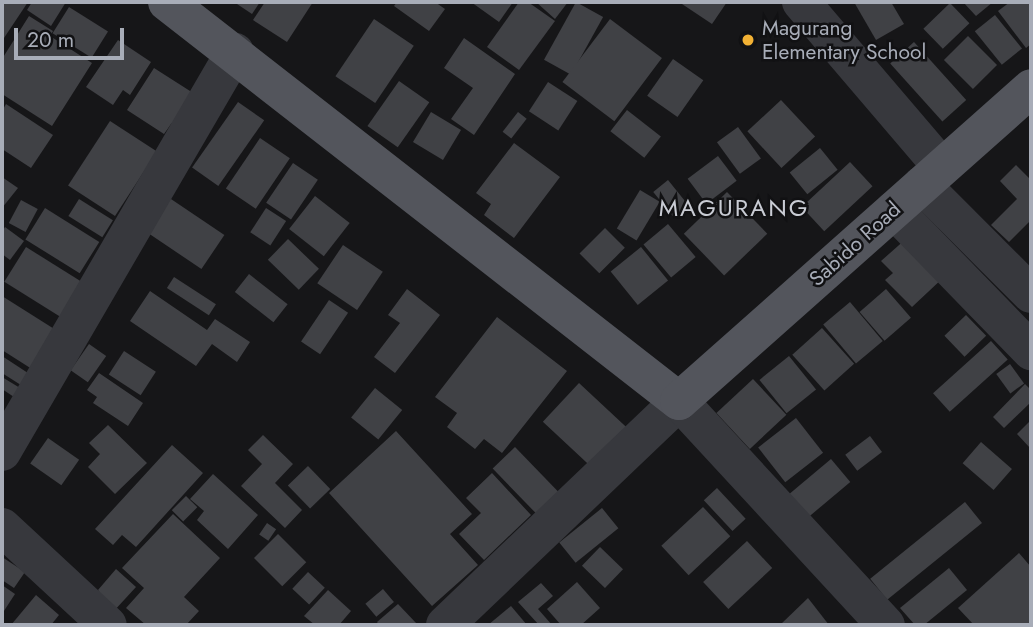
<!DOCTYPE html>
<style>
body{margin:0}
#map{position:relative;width:1033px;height:627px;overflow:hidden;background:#161618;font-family:Jost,sans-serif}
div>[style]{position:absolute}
.building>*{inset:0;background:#404145;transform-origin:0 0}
.minor>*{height:38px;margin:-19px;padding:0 19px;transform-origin:19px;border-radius:19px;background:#37383d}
.major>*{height:38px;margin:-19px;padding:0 19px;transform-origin:19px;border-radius:19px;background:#53555c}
.dots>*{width:19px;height:19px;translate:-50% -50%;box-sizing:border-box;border:4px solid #111113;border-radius:50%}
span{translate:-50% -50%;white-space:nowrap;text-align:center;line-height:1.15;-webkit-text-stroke:5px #111113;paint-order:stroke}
.poi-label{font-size:21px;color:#a8adb8}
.left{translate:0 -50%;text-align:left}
.street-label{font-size:21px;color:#a8adb8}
.quarter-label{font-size:24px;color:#c9ccd4;letter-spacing:2px}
.frame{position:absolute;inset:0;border:4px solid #a8adb8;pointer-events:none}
.scale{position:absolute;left:14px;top:28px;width:110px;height:32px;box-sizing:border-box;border:4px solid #a8adb8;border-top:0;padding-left:9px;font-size:21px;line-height:24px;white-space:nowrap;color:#a8adb8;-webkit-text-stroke:5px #111113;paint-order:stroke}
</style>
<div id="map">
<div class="building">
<div style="clip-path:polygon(2px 2px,28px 2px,2px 41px)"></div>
<div style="clip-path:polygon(32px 2px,66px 2px,51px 26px,27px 10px)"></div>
<div style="clip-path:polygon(234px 2px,260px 2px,252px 14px)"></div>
<div style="clip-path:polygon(265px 2px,313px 2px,287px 42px,253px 20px)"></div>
<div style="clip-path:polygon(397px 2px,435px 2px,445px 9px,429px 31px,394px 6px)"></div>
<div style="clip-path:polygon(471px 2px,513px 2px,499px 22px)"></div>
<div style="clip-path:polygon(519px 2px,528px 2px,555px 21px,519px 70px,487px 47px)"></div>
<div style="clip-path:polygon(536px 2px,568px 2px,555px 19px)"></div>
<div style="left:576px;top:2px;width:31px;height:66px;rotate:29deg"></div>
<div style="clip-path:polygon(679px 2px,727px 2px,712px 24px)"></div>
<div style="clip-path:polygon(854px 2px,891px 2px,904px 24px,876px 40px)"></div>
<div style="clip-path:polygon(963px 2px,993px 2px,976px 16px)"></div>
<div style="clip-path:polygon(1010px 2px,1029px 2px,1031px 5px,1031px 44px,1026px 48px,998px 11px)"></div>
<div style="left:950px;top:3px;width:28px;height:37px;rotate:46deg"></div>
<div style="left:69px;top:7px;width:46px;height:31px;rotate:32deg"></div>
<div style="left:995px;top:15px;width:43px;height:26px;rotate:51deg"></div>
<div style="clip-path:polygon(29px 16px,53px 31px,50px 36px,92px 63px,52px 126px,2px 94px,2px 59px)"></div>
<div style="left:374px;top:19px;width:48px;height:69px;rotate:34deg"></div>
<div style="left:610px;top:19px;width:65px;height:79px;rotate:37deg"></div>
<div style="left:968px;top:36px;width:41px;height:34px;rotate:45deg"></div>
<div style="clip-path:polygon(464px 38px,515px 74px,474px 135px,451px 119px,473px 88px,444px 68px)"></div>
<div style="clip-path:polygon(118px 40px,151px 62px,130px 95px,123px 90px,113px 105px,86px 87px)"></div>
<div style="left:914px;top:42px;width:78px;height:32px;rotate:48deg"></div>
<div style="left:673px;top:59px;width:37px;height:45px;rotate:35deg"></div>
<div style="clip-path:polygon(154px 68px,201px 98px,171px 124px,164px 134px,127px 110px)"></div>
<div style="left:399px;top:81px;width:37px;height:55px;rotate:35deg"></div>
<div style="left:548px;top:82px;width:35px;height:35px;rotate:33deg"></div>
<div style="left:781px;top:100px;width:50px;height:46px;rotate:47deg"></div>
<div style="left:238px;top:102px;width:32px;height:80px;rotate:35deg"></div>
<div style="clip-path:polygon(6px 104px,53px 135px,31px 168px,2px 149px,2px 111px)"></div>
<div style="left:627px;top:110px;width:43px;height:27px;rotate:38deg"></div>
<div style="left:431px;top:112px;width:35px;height:35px;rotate:31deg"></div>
<div style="left:518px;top:112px;width:11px;height:25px;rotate:38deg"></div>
<div style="left:110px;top:121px;width:56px;height:77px;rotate:33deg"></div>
<div style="left:738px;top:127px;width:39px;height:26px;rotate:54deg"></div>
<div style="left:260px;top:138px;width:36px;height:61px;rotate:34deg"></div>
<div style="clip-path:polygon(514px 143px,560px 177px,514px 238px,484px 215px,491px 204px,476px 193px)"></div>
<div style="left:820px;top:148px;width:28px;height:39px;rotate:51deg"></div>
<div style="left:718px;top:156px;width:31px;height:38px;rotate:53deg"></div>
<div style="left:850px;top:162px;width:33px;height:66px;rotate:47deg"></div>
<div style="left:293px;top:163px;width:30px;height:48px;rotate:34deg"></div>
<div style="clip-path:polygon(1016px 165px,1031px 180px,1031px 220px,1009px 242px,991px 225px,1017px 199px,1000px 181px)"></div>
<div style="clip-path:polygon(2px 177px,18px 188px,2px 208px)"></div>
<div style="left:668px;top:180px;width:33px;height:19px;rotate:51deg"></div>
<div style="left:640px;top:190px;width:23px;height:45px;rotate:31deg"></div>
<div style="left:727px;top:192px;width:58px;height:60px;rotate:46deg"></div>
<div style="left:315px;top:196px;width:44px;height:42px;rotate:38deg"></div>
<div style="left:168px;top:197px;width:68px;height:41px;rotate:34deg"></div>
<div style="left:79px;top:199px;width:40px;height:20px;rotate:32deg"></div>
<div style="left:21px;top:200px;width:19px;height:26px;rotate:28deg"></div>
<div style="left:45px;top:208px;width:64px;height:37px;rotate:32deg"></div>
<div style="left:266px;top:208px;width:24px;height:29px;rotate:33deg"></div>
<div style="left:668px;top:224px;width:43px;height:32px;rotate:50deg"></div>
<div style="clip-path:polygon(5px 227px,24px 241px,10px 260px,2px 254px,2px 232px)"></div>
<div style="left:605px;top:228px;width:28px;height:36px;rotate:45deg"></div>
<div style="clip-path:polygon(907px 238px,944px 277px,912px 307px,885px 280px,893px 273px,881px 261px)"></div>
<div style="left:288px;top:239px;width:43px;height:29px;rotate:44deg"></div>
<div style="left:343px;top:245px;width:48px;height:46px;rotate:34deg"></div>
<div style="left:26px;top:247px;width:66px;height:41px;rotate:32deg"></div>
<div style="left:641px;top:247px;width:43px;height:39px;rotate:51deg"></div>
<div style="left:249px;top:274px;width:49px;height:23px;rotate:38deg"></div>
<div style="left:174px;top:277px;width:50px;height:13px;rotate:33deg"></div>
<div style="clip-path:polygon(407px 289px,440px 315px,395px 373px,374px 357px,400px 323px,388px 315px)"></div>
<div style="left:886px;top:289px;width:38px;height:35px;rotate:49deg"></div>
<div style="clip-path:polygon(150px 291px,207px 330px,215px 319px,250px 342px,237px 362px,212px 344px,196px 366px,130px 321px)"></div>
<div style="clip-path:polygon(2px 296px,59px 332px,35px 371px,2px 350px)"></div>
<div style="left:329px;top:300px;width:23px;height:50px;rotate:34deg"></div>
<div style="left:850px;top:302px;width:51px;height:35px;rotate:50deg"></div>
<div style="left:966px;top:315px;width:29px;height:30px;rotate:46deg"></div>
<div style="clip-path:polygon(497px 317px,567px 371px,502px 453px,484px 439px,475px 449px,447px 427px,457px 413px,435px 397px)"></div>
<div style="left:822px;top:328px;width:48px;height:40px;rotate:48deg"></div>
<div style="left:991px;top:341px;width:25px;height:78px;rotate:48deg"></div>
<div style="left:89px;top:344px;width:21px;height:32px;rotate:35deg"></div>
<div style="left:124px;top:351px;width:38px;height:28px;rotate:33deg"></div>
<div style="clip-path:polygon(2px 356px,31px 375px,24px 387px,2px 373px)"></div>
<div style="left:789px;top:356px;width:43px;height:38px;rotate:51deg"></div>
<div style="left:1010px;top:364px;width:24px;height:17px;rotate:54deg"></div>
<div style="clip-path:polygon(99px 373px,143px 403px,128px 426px,93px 403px,97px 397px,87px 390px)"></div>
<div style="clip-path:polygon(2px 377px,25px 391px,20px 401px,2px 389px)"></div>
<div style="left:753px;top:379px;width:49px;height:50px;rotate:47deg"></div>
<div style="left:579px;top:383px;width:66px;height:53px;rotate:43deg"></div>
<div style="clip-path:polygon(1025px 384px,1031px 390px,1031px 402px,1004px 428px,993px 417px)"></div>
<div style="left:375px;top:388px;width:35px;height:38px;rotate:39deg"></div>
<div style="left:796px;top:418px;width:44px;height:48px;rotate:52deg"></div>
<div style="clip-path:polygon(1031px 420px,1031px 449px,1017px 434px)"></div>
<div style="clip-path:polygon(108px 425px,147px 463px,115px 494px,88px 467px,100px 454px,89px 443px)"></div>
<div style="clip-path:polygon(396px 431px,472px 514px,450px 534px,478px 565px,432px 606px,329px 493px)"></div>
<div style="clip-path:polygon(263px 435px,293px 464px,275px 483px,302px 510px,285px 528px,241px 486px,262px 464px,248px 450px)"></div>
<div style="left:870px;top:436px;width:20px;height:31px;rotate:53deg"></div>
<div style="left:48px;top:438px;width:38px;height:31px;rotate:35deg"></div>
<div style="left:981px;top:442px;width:41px;height:28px;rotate:41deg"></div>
<div style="clip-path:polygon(172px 445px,203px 473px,136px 547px,122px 535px,113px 545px,95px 529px)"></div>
<div style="left:515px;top:447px;width:63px;height:31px;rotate:46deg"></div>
<div style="left:831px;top:459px;width:30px;height:56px;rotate:50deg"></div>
<div style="left:308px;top:466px;width:32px;height:28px;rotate:46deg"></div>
<div style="clip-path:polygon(492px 473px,531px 515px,484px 560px,459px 534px,481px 513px,466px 498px)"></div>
<div style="clip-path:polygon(213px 474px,258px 515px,228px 549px,197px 520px,204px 511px,190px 499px)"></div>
<div style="left:717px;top:488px;width:42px;height:18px;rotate:47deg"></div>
<div style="left:186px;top:496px;width:16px;height:20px;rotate:45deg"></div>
<div style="left:965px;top:502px;width:27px;height:122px;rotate:51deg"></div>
<div style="left:703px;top:507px;width:40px;height:57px;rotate:47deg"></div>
<div style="left:602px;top:508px;width:26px;height:55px;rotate:51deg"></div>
<div style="clip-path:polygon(173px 514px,220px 558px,184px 597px,199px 611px,186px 625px,146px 625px,126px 608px,144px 588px,122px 568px)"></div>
<div style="left:267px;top:523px;width:11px;height:14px;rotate:34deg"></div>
<div style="left:278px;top:534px;width:40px;height:34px;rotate:45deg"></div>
<div style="left:747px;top:541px;width:37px;height:60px;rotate:47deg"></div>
<div style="left:600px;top:547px;width:32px;height:26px;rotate:44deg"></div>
<div style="clip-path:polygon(1019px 553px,1031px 567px,1031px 625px,974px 625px,958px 608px)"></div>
<div style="clip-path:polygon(2px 557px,25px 572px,14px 588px,2px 580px)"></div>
<div style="clip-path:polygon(949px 568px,967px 590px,924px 625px,915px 625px,900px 608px)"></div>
<div style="clip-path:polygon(116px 569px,136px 587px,113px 612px,98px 590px)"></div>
<div style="left:308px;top:572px;width:23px;height:23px;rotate:43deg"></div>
<div style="clip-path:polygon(577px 582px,600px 608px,581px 625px,561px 625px,547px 609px)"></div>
<div style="clip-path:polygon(541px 583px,553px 596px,538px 609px,552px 625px,539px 625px,518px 602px)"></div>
<div style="clip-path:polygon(2px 585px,15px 594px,2px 614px)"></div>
<div style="left:383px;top:589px;width:17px;height:23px;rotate:50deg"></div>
<div style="clip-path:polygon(328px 590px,351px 611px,339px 625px,315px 625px,304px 616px)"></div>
<div style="clip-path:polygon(36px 595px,59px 615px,51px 625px,11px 625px)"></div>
<div style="clip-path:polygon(808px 598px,829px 625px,780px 625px)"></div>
<div style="clip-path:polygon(398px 604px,417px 624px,379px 625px,377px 622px)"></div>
<div style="clip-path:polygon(511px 606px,527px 625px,488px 625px)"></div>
</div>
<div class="minor">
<div style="left:801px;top:2px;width:216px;rotate:49.5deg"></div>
<div style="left:922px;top:185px;width:154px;rotate:45deg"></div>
<div style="left:894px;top:210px;width:197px;rotate:45.8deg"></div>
<div style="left:2px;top:452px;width:463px;rotate:-59.8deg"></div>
<div style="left:2px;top:527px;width:144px;rotate:42.8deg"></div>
<div style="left:445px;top:625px;width:324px;rotate:-43.7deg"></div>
<div style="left:679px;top:401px;width:305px;rotate:47.3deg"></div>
</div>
<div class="major">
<div style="left:167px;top:2px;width:649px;rotate:37.93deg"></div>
<div style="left:679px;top:401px;width:471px;rotate:-41.6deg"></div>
</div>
<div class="dots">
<div style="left:748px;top:40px;background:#f2b134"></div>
</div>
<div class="poi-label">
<span class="left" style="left:762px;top:40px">Magurang<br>Elementary School</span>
</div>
<div class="street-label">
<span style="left:855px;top:244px;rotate:-42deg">Sabido Road</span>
</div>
<div class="quarter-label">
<span style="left:734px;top:208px">MAGURANG</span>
</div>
<div class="frame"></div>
<div class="scale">20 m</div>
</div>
